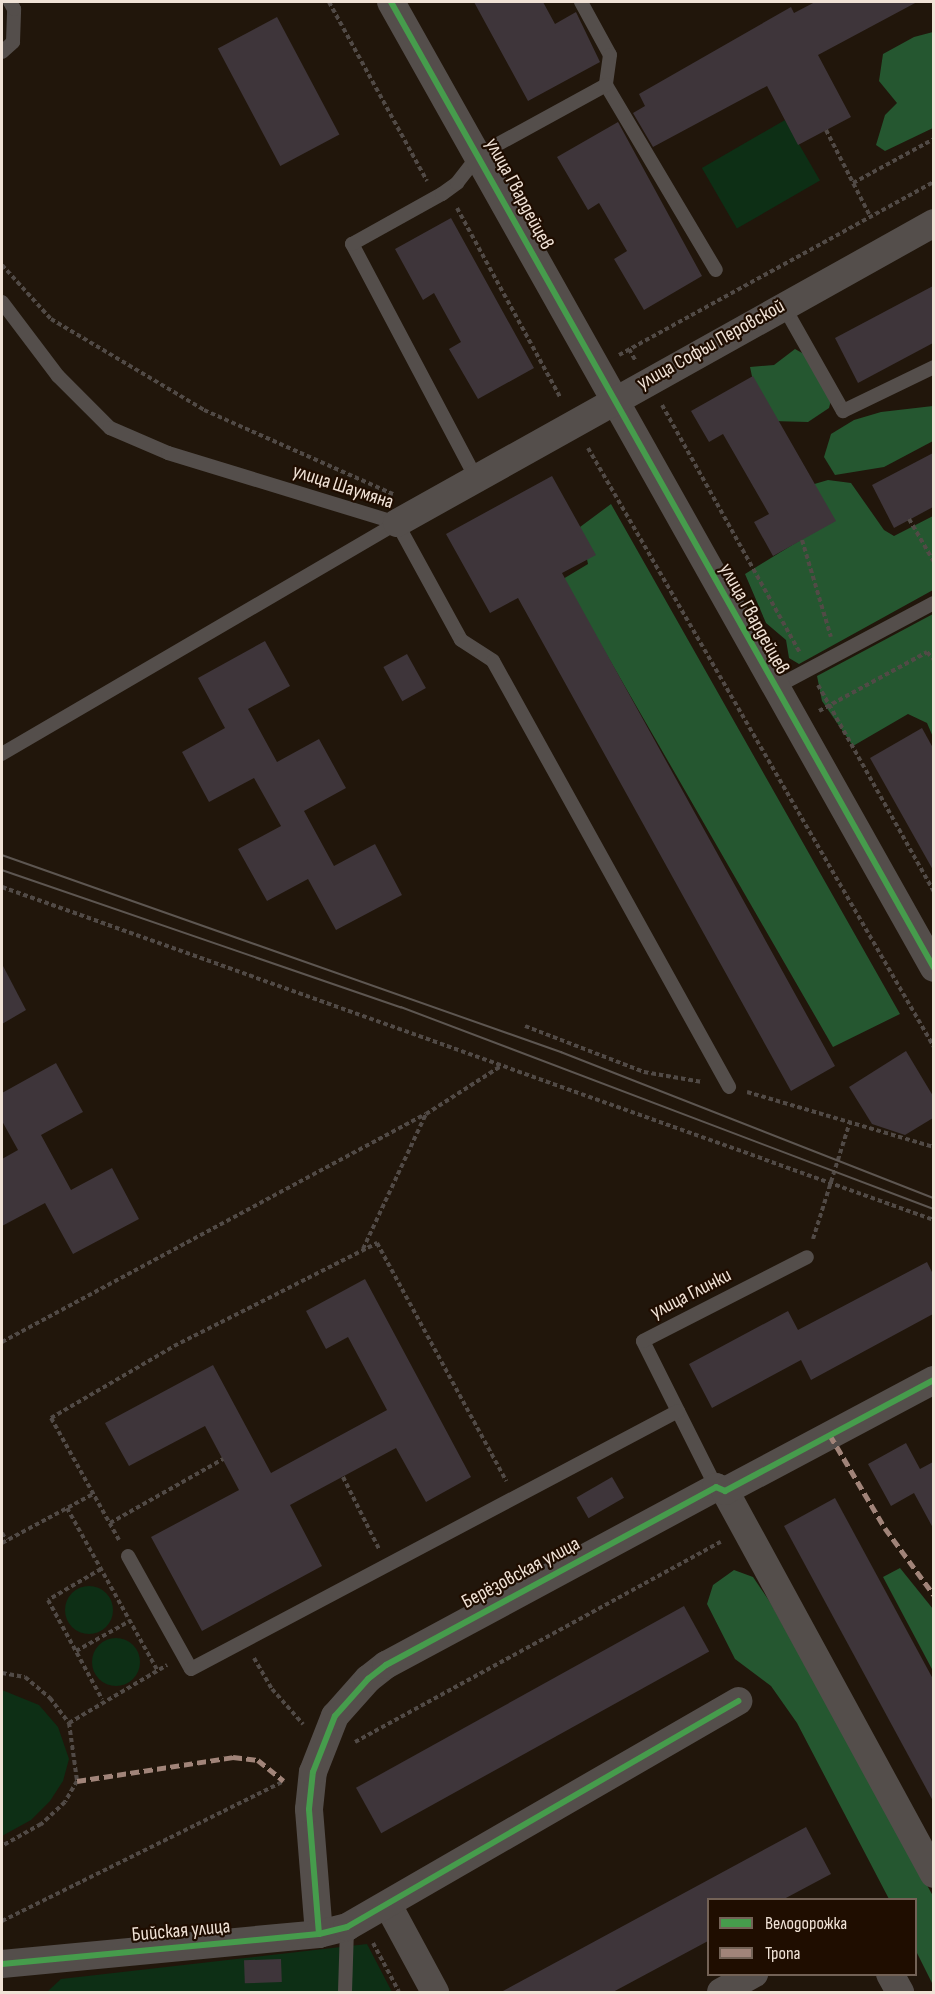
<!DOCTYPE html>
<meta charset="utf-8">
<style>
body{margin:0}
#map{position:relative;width:935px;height:1994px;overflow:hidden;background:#21160b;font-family:"Sofia Sans Condensed",sans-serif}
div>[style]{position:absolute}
.green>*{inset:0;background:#0d2f15;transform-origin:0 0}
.round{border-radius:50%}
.forest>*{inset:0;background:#255730}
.building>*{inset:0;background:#3e353a;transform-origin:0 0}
.path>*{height:4px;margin-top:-2px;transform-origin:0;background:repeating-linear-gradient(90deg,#514a46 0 4.5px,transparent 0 7.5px)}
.service>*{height:14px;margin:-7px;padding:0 7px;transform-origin:7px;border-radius:7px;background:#544e4b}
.minor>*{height:28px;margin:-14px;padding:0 14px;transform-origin:14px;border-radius:14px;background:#544e4b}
.tram>*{height:1.5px;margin:-0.75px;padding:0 0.75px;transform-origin:0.75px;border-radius:0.75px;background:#5d5651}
.quiet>*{height:4.5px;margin-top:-2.25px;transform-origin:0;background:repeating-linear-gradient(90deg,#a18479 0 9px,transparent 0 13.5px)}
.cycleway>*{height:6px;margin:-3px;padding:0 3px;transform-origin:3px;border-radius:3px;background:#469c4c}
span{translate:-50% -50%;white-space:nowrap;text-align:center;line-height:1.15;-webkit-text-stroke:4.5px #1f0d00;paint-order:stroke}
.street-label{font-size:20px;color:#f0e2d6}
.frame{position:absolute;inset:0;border:3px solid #f0e2d6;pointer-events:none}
.legend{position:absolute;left:707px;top:1898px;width:210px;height:78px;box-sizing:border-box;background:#1f0d00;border:2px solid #736256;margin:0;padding:8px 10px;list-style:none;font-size:18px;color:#f0e2d6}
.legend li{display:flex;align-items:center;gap:12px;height:30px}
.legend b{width:30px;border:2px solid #736256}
</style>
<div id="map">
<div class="green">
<div style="left:785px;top:120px;width:70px;height:96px;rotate:60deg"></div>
<div class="round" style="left:65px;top:1586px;width:48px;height:48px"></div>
<div class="round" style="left:92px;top:1638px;width:48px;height:48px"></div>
<div style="clip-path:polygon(2px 1690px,39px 1705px,58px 1727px,69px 1759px,63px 1781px,50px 1801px,31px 1820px,2px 1836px)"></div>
<div style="clip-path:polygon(367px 1944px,392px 1992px,47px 1992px,61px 1979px)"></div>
</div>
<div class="forest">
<div style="clip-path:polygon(933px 32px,933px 128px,885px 151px,876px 145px,885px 115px,897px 103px,879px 81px,883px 54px,914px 37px)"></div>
<div style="clip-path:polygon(795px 349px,820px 363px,834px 389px,829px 408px,808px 422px,772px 421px,757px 400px,750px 367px,774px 365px)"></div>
<div style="clip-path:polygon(933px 406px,933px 441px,884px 467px,835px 475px,824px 457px,831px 434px,854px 420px,881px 412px)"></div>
<div style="clip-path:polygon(828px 480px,851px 483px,884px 530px,894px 536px,933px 516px,933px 590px,799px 664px,789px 658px,786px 640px,766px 623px,745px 574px,820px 528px,811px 485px)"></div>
<div style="clip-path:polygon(611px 504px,900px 1014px,833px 1047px,563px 579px,588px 564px,580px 527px)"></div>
<div style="clip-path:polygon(933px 614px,933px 737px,927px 723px,908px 714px,853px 746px,822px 701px,817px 676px)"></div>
<div style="clip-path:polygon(900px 1568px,933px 1609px,933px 1671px,883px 1577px)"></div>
<div style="clip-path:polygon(734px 1570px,753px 1577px,770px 1602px,933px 1896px,933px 1985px,916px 1951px,916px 1900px,889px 1899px,797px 1723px,771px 1686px,735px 1659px,707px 1604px,713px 1585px)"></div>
</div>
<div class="building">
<div style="clip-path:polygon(474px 2px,543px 2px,555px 24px,576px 12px,600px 62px,528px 101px)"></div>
<div style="clip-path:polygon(815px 2px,917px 2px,818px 55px,851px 117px,798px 145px,767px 86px,653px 147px,633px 113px,645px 106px,639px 94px,791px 7px,794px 13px)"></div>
<div style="left:277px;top:17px;width:133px;height:67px;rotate:62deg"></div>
<div style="clip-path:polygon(618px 122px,702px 276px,644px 310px,614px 259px,627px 251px,599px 203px,588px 210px,557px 157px)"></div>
<div style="clip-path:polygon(451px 218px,534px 368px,478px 399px,449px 349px,461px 342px,434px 293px,423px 300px,395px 249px)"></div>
<div style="clip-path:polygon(933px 286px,933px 343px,858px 383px,835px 338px)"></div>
<div style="clip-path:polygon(753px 376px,836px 521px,773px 556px,754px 522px,769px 514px,723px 434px,709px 442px,691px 411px)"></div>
<div style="clip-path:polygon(933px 453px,933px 507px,894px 528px,872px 485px)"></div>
<div style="clip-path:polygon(552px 476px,596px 555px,562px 573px,835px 1066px,791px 1091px,518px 598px,490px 613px,446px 534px)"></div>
<div style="clip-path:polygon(265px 641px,290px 686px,248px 709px,277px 762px,319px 739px,346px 788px,304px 811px,334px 866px,375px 844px,402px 895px,336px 930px,308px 879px,267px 901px,238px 849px,281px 826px,254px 778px,209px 802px,182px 752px,225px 728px,198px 678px)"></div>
<div style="left:407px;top:654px;width:39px;height:27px;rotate:61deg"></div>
<div style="clip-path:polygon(922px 728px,933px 748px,933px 870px,870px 758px)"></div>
<div style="clip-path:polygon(2px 964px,26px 1010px,2px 1024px)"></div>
<div style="clip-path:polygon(906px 1051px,933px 1096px,933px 1118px,905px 1135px,872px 1124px,849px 1087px)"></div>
<div style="clip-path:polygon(56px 1063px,83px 1112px,41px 1135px,71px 1190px,112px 1168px,139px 1219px,73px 1254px,45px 1203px,2px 1226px,2px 1159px,18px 1150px,2px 1121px,2px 1093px)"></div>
<div style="clip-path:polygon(927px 1262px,933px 1274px,933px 1314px,811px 1380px,801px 1360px,712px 1408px,689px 1364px,788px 1311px,798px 1330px)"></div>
<div style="clip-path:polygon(365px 1279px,471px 1477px,426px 1502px,396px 1448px,290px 1505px,322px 1566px,202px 1631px,151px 1537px,239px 1490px,205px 1426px,129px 1466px,105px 1423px,213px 1365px,271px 1473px,387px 1410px,348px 1337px,326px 1349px,306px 1311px)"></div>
<div style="clip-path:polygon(906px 1443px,920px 1469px,933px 1462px,933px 1528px,914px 1493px,891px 1506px,868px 1464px)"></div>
<div style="left:612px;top:1477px;width:24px;height:41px;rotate:60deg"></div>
<div style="clip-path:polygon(835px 1498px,933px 1679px,933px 1801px,784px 1526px)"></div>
<div style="left:684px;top:1606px;width:52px;height:375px;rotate:61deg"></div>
<div style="clip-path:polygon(806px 1827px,831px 1874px,784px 1899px,708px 1899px,708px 1941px,613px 1992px,501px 1992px)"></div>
<div style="left:281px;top:1959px;width:23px;height:37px;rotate:88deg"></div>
</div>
<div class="path">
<div style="left:329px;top:2px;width:204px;rotate:61.3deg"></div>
<div style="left:826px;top:130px;width:97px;rotate:62.9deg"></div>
<div style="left:853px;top:183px;width:92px;rotate:-28.5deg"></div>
<div style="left:457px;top:208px;width:217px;rotate:61.4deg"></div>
<div style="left:2px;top:265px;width:73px;rotate:47.8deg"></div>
<div style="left:51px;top:319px;width:178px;rotate:30.7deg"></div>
<div style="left:204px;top:410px;width:207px;rotate:24deg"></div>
<div style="left:629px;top:349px;width:13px;rotate:61deg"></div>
<div style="left:619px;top:355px;width:359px;rotate:-28.8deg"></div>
<div style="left:662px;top:405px;width:284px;rotate:60.9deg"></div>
<div style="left:588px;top:448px;width:692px;rotate:59.99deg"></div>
<div style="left:909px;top:519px;width:50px;rotate:59.8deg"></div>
<div style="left:802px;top:540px;width:101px;rotate:73.4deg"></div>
<div style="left:818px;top:685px;width:237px;rotate:60.7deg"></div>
<div style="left:819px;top:711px;width:123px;rotate:-28.6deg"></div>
<div style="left:927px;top:652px;width:11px;rotate:49deg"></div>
<div style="left:2px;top:887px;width:990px;rotate:19.66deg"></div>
<div style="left:525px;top:1026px;width:128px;rotate:21.1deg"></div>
<div style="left:644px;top:1072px;width:59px;rotate:9.8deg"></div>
<div style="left:747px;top:1092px;width:195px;rotate:16.4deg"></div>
<div style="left:813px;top:1239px;width:123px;rotate:-72.5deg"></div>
<div style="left:363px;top:1249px;width:149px;rotate:-65deg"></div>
<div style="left:2px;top:1342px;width:481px;rotate:-28.3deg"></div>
<div style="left:426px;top:1114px;width:89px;rotate:-32.6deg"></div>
<div style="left:343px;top:1477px;width:80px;rotate:63.4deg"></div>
<div style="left:67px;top:1508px;width:185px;rotate:60.9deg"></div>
<div style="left:110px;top:1523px;width:130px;rotate:-29.5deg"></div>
<div style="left:2px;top:1533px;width:8px;rotate:60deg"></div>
<div style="left:119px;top:1540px;width:140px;rotate:-119.1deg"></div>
<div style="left:51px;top:1418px;width:143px;rotate:-30.3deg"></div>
<div style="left:174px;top:1346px;width:228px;rotate:-26.9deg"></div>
<div style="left:377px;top:1243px;width:271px;rotate:61.5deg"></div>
<div style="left:2px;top:1543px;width:103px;rotate:-28.3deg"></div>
<div style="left:101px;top:1569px;width:61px;rotate:149.7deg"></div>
<div style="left:48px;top:1600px;width:113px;rotate:61.4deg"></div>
<div style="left:76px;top:1651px;width:62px;rotate:-29.1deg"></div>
<div style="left:254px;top:1658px;width:36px;rotate:60deg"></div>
<div style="left:272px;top:1689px;width:47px;rotate:48.5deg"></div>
<div style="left:2px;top:1673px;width:23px;rotate:10deg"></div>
<div style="left:25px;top:1677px;width:33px;rotate:40deg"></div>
<div style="left:50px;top:1698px;width:31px;rotate:53deg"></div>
<div style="left:69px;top:1723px;width:59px;rotate:82.1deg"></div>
<div style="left:77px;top:1781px;width:24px;rotate:120deg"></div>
<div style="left:65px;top:1802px;width:33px;rotate:137deg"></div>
<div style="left:41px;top:1824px;width:45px;rotate:150.6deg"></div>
<div style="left:69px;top:1723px;width:114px;rotate:-30.6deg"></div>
<div style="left:355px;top:1742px;width:417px;rotate:-28.7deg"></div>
<div style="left:2px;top:1921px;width:315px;rotate:-26.4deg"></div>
<div style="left:373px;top:1943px;width:55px;rotate:62deg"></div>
</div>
<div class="service">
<div style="left:581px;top:2px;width:60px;rotate:61.3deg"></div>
<div style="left:610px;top:55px;width:30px;rotate:98deg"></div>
<div style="left:606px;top:85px;width:215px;rotate:59.3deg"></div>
<div style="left:2px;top:52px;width:15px;rotate:-42deg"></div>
<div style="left:13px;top:42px;width:33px;rotate:-88deg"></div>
<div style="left:14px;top:9px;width:8px;rotate:-120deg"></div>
<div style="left:2px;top:302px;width:93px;rotate:52.9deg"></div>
<div style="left:58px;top:376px;width:74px;rotate:45deg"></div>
<div style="left:110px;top:428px;width:63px;rotate:23.3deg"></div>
<div style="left:168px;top:453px;width:239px;rotate:17deg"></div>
<div style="left:397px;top:523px;width:458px;rotate:149.7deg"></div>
<div style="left:783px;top:305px;width:122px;rotate:60.5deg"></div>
<div style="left:843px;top:411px;width:101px;rotate:-25.8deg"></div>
<div style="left:476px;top:478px;width:265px;rotate:-117.9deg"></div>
<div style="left:352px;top:244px;width:103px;rotate:-29.1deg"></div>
<div style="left:442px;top:194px;width:19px;rotate:-36deg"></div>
<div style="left:457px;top:183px;width:37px;rotate:-52deg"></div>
<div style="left:480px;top:154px;width:144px;rotate:-28.7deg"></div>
<div style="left:397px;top:523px;width:133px;rotate:61.3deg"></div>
<div style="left:461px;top:640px;width:38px;rotate:33deg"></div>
<div style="left:493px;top:661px;width:487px;rotate:61deg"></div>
<div style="left:774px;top:688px;width:181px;rotate:-28deg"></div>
<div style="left:716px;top:1487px;width:163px;rotate:-116.6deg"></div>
<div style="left:643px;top:1341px;width:184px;rotate:-27.1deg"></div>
<div style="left:128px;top:1556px;width:129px;rotate:60.9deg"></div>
<div style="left:191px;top:1669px;width:551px;rotate:-27.91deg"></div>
<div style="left:345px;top:1992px;width:65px;rotate:-88.2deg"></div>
</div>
<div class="minor">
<div style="left:391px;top:2px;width:1108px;rotate:60.66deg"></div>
<div style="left:397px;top:523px;width:615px;rotate:-29.19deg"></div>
<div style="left:725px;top:1491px;width:436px;rotate:61.4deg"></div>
<div style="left:388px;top:1905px;width:99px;rotate:61.6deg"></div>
<div style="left:319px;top:1934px;width:125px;rotate:-94.6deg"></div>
<div style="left:309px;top:1809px;width:37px;rotate:-84deg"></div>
<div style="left:313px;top:1772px;width:60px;rotate:-68.6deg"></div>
<div style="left:335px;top:1716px;width:50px;rotate:-48.3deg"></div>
<div style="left:368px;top:1679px;width:23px;rotate:-38deg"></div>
<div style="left:386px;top:1665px;width:375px;rotate:-28.3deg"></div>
<div style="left:716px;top:1487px;width:10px;rotate:24deg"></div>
<div style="left:725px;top:1491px;width:237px;rotate:-28deg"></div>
<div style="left:2px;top:1964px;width:318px;rotate:-5.4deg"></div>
<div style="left:319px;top:1934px;width:29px;rotate:-14deg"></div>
<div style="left:347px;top:1927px;width:452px;rotate:-30deg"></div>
<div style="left:890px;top:1974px;width:21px;rotate:61deg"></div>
<div style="left:721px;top:1992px;width:38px;rotate:-29deg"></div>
</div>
<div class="tram">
<div style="left:2px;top:855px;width:593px;rotate:19.41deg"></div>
<div style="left:561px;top:1052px;width:401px;rotate:21.4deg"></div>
<div style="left:2px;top:870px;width:422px;rotate:19deg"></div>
<div style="left:401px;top:1007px;width:570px;rotate:20.76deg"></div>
</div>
<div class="quiet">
<div style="left:830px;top:1435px;width:108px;rotate:59.4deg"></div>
<div style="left:885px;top:1528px;width:83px;rotate:53.8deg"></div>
<div style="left:77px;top:1781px;width:158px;rotate:-8.7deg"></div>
<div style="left:233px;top:1757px;width:25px;rotate:7deg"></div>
<div style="left:258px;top:1760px;width:33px;rotate:39deg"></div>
</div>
<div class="cycleway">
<div style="left:391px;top:2px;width:1108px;rotate:60.66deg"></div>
<div style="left:319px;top:1934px;width:125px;rotate:-94.6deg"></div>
<div style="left:309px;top:1809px;width:37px;rotate:-84deg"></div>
<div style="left:313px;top:1772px;width:60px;rotate:-68.6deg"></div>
<div style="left:335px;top:1716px;width:50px;rotate:-48.3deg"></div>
<div style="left:368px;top:1679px;width:23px;rotate:-38deg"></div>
<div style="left:386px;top:1665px;width:375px;rotate:-28.3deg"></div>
<div style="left:716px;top:1487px;width:10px;rotate:24deg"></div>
<div style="left:725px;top:1491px;width:237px;rotate:-28deg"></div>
<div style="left:2px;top:1964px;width:318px;rotate:-5.4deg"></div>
<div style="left:319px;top:1934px;width:29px;rotate:-14deg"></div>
<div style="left:347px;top:1927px;width:452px;rotate:-30deg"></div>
</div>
<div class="street-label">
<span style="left:519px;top:194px;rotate:62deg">улица Гвардейцев</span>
<span style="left:711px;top:345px;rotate:-29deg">улица Софьи Перовской</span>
<span style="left:343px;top:487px;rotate:18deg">улица Шаумяна</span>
<span style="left:754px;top:619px;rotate:61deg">улица Гвардейцев</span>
<span style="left:691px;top:1294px;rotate:-27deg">улица Глинки</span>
<span style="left:521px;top:1573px;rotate:-28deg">Берёзовская улица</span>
<span style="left:181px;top:1931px;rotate:-5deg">Бийская улица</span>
</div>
<div class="frame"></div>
<ul class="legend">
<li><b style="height:8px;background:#469c4c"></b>Велодорожка</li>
<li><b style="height:8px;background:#a18479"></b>Тропа</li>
</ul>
</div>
